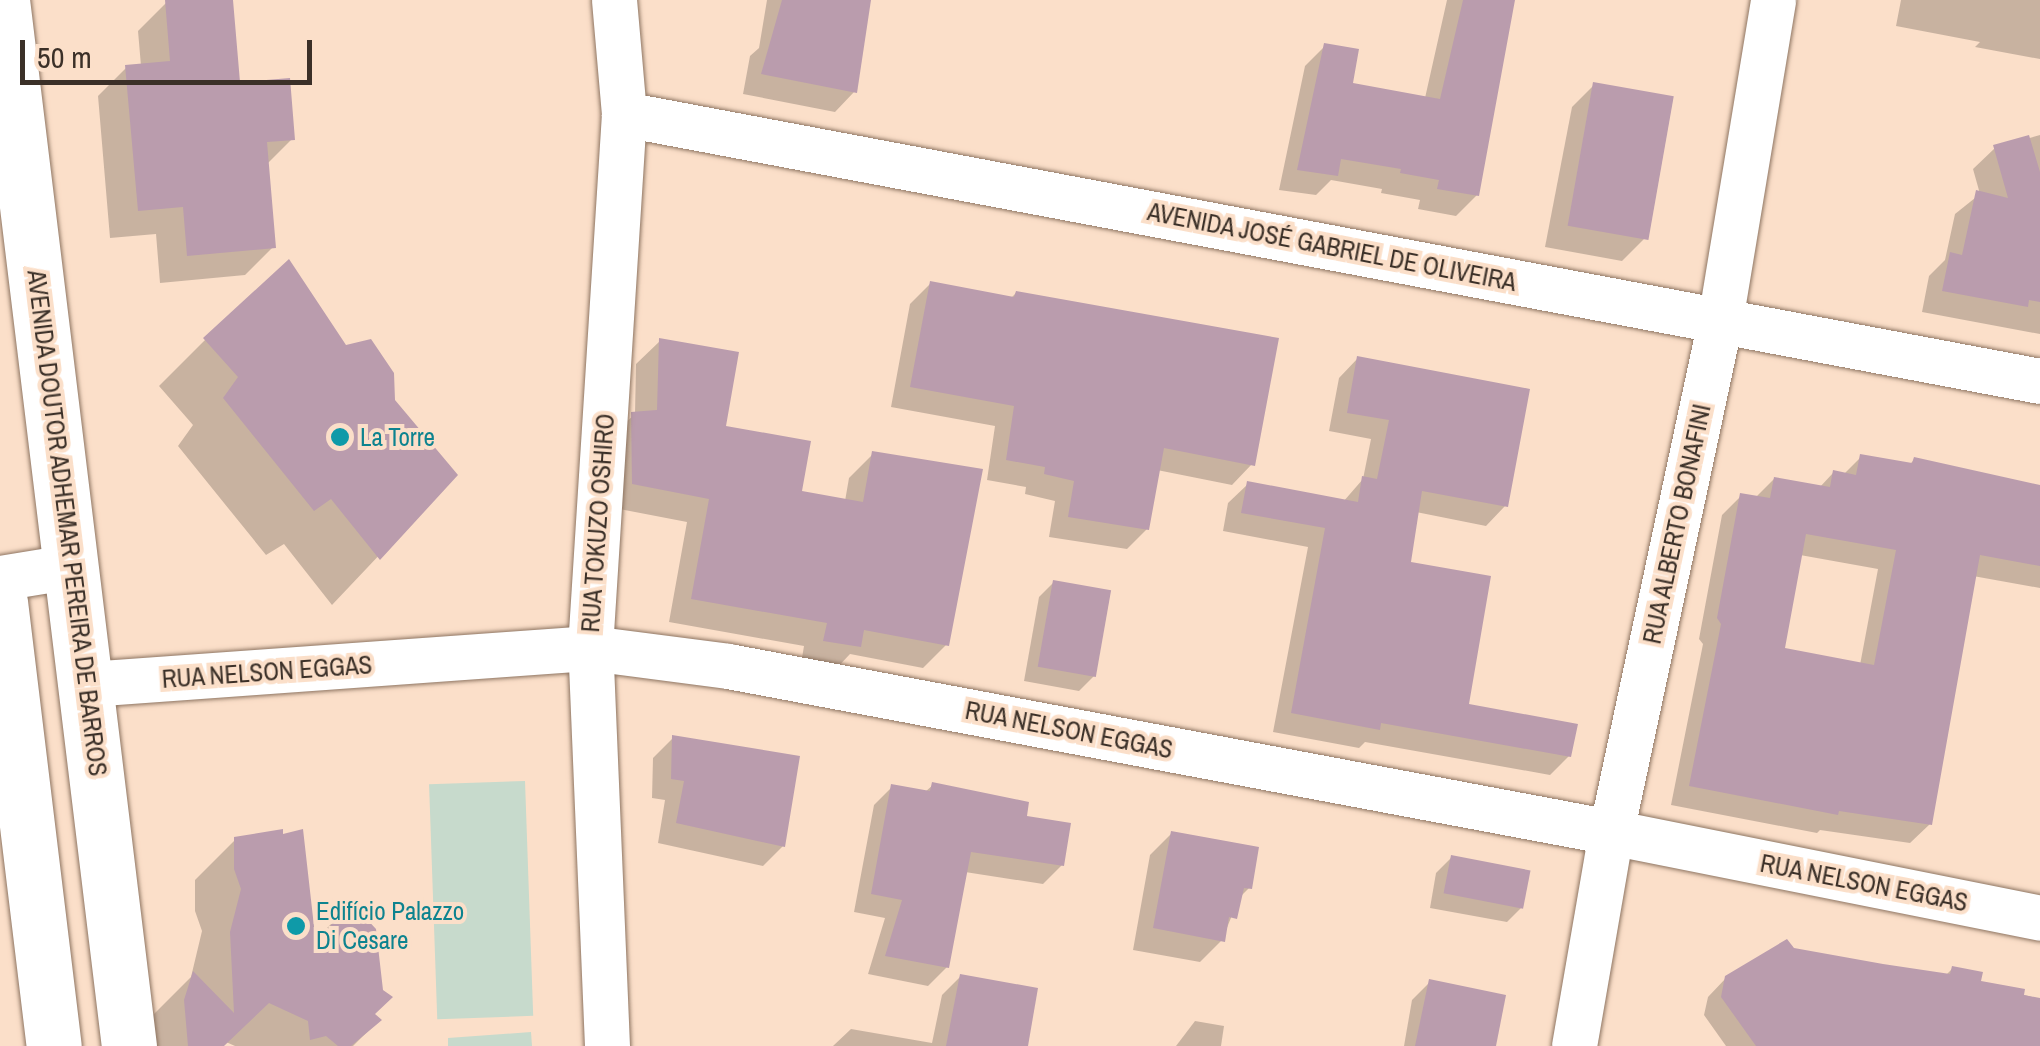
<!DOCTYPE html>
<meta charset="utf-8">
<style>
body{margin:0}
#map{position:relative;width:2040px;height:1046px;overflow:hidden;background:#fbdfc9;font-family:"Archivo Narrow",sans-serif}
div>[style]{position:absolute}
.green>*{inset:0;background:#c7dacc;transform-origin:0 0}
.shadow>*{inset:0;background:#0003}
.building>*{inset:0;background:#ba9cad;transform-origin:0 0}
.roads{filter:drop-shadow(0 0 2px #8e7562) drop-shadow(0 0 2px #8e7562)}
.minor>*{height:45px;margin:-22.5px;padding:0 22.5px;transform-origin:22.5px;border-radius:22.5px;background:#fff}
.tertiary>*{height:55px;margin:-27.5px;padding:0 27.5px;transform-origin:27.5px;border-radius:27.5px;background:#fff}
.dots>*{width:28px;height:28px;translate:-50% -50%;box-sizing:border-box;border:5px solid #fbdfc9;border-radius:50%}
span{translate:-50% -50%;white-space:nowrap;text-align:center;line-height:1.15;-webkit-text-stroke:8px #fbdfc9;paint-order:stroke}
.street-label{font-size:25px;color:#3b3028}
.culture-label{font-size:25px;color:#0d838f}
.left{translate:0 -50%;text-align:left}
.scale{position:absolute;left:20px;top:40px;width:292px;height:45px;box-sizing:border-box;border:5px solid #3b3028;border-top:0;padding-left:12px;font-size:30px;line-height:35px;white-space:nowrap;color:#3b3028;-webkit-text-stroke:8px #fbdfc9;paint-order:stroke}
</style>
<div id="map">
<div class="green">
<div style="left:525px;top:781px;width:235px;height:96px;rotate:88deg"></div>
<div style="clip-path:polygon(531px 1032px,532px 1046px,448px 1046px,448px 1038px)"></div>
</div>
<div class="shadow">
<div style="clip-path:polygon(230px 0,238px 85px,292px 139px,266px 165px,273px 247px,245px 275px,160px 283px,156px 234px,110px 238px,98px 96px,126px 68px,141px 66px,138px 31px,166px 3px)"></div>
<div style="clip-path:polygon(767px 0,869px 0,854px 92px,835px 112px,743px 94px,750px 56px,759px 48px)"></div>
<div style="clip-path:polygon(1447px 0,1512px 0,1477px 195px,1456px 216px,1418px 209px,1420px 200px,1381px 193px,1382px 189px,1331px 180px,1316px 195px,1279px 190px,1305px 66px,1325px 46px,1350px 85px,1425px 98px)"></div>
<div style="clip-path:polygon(1901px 0,2040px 0,2040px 59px,1975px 47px,1980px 42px,1896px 26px)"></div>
<div style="clip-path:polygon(1594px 85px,1644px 239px,1622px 261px,1545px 247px,1572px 107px)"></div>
<div style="clip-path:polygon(2040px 135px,2040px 334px,1922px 312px,1929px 276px,1945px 260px,1955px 214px,1980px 194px,1973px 169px,1995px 148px)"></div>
<div style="clip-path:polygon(930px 284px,1011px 298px,1016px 293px,1252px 464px,1232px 485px,1157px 470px,1147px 529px,1127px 549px,1049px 537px,1055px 501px,1025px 494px,1026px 487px,987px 480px,995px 426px,891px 407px,910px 304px)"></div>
<div style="clip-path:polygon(205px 340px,345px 348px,455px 475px,332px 605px,284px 544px,266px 555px,178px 446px,193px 425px,159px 386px)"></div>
<div style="clip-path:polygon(660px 341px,723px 428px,799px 493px,845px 501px,849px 478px,873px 454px,947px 644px,923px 668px,850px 654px,835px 670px,801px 664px,804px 646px,669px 622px,687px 522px,609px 507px,609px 438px,635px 414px,636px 364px)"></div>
<div style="clip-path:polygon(1358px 358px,1505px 506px,1486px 526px,1416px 512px,1408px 564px,1466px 706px,1569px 756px,1550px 775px,1365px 742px,1359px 748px,1273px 732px,1308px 547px,1223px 531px,1228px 503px,1248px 484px,1343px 502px,1363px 479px,1371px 439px,1329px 431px,1339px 378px)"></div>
<div style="clip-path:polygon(evenodd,1861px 457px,1909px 465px,1914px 460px,2040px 486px,2040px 588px,1973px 576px,1930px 824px,1910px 843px,1820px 830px,1817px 833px,1671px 805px,1703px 644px,1699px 639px,1722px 515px,1741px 496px,1755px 498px,1774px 479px,1819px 488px,1833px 473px,1843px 475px,1861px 457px,1800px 555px,1878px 569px,1860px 665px,1782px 650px,1800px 555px)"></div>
<div style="clip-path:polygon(1054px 582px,1094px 676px,1079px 691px,1024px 681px,1039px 597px)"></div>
<div style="clip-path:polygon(673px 738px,783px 846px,763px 866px,658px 843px,665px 800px,652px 798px,653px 758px)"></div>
<div style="clip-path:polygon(933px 785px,1024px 818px,1062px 865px,1043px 884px,965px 872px,947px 967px,928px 986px,868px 974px,885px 918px,854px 912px,874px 805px,892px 787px,925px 792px)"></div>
<div style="clip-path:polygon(1172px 833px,1249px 888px,1239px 898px,1222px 940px,1200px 962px,1133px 950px,1150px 855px)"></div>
<div style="clip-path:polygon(235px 840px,313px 942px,350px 905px,372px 1015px,379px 1020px,353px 1046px,235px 1046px,226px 1042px,222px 1046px,145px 1046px,153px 1015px,191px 977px,202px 931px,195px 911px,195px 880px)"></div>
<div style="clip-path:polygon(1451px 858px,1522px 907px,1507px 922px,1430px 908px,1436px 873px)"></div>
<div style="clip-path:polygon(1792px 951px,1945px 976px,1953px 968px,1978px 983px,2040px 999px,2040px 1046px,1726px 1046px,1704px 1015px,1708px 997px,1726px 978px)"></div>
<div style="clip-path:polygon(960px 977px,1025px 1046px,833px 1046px,851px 1029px,932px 1043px,942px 995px)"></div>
<div style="clip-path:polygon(1430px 982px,1494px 1046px,1404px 1046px,1412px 1000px)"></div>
<div style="clip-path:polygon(1195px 1021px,1224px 1026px,1221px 1046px,1176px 1046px)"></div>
</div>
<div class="building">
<div style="clip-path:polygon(165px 0,233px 0,240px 82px,290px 78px,295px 140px,267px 142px,276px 248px,187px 256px,183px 207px,138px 211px,125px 65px,170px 61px)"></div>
<div style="clip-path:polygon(782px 0,871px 0,857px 93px,761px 74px)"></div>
<div style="clip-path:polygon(1463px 0,1515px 0,1479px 196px,1437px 189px,1439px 180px,1400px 173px,1401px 169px,1341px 159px,1338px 176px,1297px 170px,1324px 43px,1359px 49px,1353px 83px,1440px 99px)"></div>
<div style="left:1593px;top:82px;width:82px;height:146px;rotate:10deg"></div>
<div style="clip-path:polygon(2029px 135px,2040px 172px,2040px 302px,2029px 300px,2028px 307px,1942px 291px,1950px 252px,1962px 255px,1976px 190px,2008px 198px,1993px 145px)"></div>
<div style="clip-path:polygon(289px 259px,346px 345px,371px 339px,394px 373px,395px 400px,458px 475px,380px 560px,331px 499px,314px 511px,223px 398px,238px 377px,203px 338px)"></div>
<div style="clip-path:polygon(930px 281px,1014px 297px,1016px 291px,1279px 338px,1255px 466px,1164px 448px,1149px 530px,1068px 517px,1074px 481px,1044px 474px,1045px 467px,1006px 460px,1014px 406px,910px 387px)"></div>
<div style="clip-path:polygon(659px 338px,739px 352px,726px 426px,811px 441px,802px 491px,863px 502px,872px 451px,983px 469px,949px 646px,864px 630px,861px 647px,823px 641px,827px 623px,691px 599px,709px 499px,632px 484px,631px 412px,657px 410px)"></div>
<div style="clip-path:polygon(1357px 356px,1530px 389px,1508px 507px,1422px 491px,1411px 562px,1491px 576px,1469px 704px,1578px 724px,1571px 757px,1381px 723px,1380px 730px,1291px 713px,1325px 528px,1241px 513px,1247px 481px,1358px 502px,1362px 476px,1377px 479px,1389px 420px,1347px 413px)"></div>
<div style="clip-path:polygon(evenodd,1860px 454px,1912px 463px,1914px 457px,2040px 485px,2040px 566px,1980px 555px,1932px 825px,1839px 811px,1838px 815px,1689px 786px,1721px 624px,1717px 618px,1740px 493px,1770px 498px,1774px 477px,1830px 487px,1833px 470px,1856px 475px,1860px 454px,1806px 534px,1896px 550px,1874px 665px,1785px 648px,1806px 534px)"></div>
<div style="left:1053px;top:580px;width:59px;height:88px;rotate:10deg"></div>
<div style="clip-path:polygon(672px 735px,800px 756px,785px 847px,676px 823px,684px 781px,671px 779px)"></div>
<div style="clip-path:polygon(932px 782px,1029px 802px,1027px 816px,1071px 823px,1064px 866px,971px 852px,949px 968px,885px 956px,902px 900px,871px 894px,891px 784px,930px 791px)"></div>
<div style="clip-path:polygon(283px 829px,283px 834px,303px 829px,316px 944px,350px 901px,376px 929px,383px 990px,393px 997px,375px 1014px,382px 1020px,351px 1046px,338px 1046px,326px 1036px,310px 1040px,308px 1021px,269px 1003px,224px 1046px,188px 1046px,184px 1000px,193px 971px,234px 1013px,230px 932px,241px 889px,234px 869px,234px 837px)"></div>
<div style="clip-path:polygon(1171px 831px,1259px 847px,1252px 889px,1244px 888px,1237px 919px,1229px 917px,1225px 942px,1153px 928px)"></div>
<div style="left:1451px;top:855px;width:81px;height:39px;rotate:11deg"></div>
<div style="clip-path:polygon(1787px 939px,1794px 948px,1883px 964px,1950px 974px,1952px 966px,1983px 972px,1981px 981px,2025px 989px,2024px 995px,2040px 998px,2040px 1046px,1756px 1046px,1721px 997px,1725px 976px)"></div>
<div style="clip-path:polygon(960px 974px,1038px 988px,1028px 1046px,946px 1046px)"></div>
<div style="clip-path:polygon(1429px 979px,1506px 995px,1496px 1046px,1415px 1046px)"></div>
</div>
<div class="roads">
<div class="minor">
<div style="left:624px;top:114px;width:1441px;rotate:10.68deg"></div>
<div style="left:0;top:578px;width:74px;rotate:-9.3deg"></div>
<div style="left:88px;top:684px;width:503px;rotate:-4.1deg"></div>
<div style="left:590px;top:648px;width:139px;rotate:7.4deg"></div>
<div style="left:728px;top:666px;width:898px;rotate:10.65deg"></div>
<div style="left:1611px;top:832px;width:438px;rotate:11.3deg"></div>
<div style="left:607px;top:1046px;width:398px;rotate:-92.4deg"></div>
<div style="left:590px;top:648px;width:535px;rotate:-86.36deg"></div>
<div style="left:624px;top:114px;width:114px;rotate:-95deg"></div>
<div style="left:1574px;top:1046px;width:217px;rotate:-80.2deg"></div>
<div style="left:1611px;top:832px;width:522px;rotate:-77.96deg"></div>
<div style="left:1720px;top:321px;width:325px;rotate:-80.6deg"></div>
</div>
<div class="tertiary">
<div style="left:2px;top:0;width:1054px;rotate:83.08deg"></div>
<div style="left:0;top:602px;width:447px;rotate:83.1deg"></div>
</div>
</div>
<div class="dots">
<div style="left:340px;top:437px;background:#0f9aa8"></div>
<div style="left:296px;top:926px;background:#0f9aa8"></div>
</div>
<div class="street-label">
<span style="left:1332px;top:247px;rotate:11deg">AVENIDA JOSÉ GABRIEL DE OLIVEIRA</span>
<span style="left:67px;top:523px;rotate:83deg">AVENIDA DOUTOR ADHEMAR PEREIRA DE BARROS</span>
<span style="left:598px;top:523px;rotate:-86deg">RUA TOKUZO OSHIRO</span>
<span style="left:1677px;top:524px;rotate:-78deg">RUA ALBERTO BONAFINI</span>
<span style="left:267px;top:672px;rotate:-4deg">RUA NELSON EGGAS</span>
<span style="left:1069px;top:730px;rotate:11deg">RUA NELSON EGGAS</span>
<span style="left:1864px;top:883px;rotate:11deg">RUA NELSON EGGAS</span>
</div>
<div class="culture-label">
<span class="left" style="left:360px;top:437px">La Torre</span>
<span class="left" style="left:316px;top:926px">Edifício Palazzo<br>Di Cesare</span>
</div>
<div class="scale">50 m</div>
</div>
